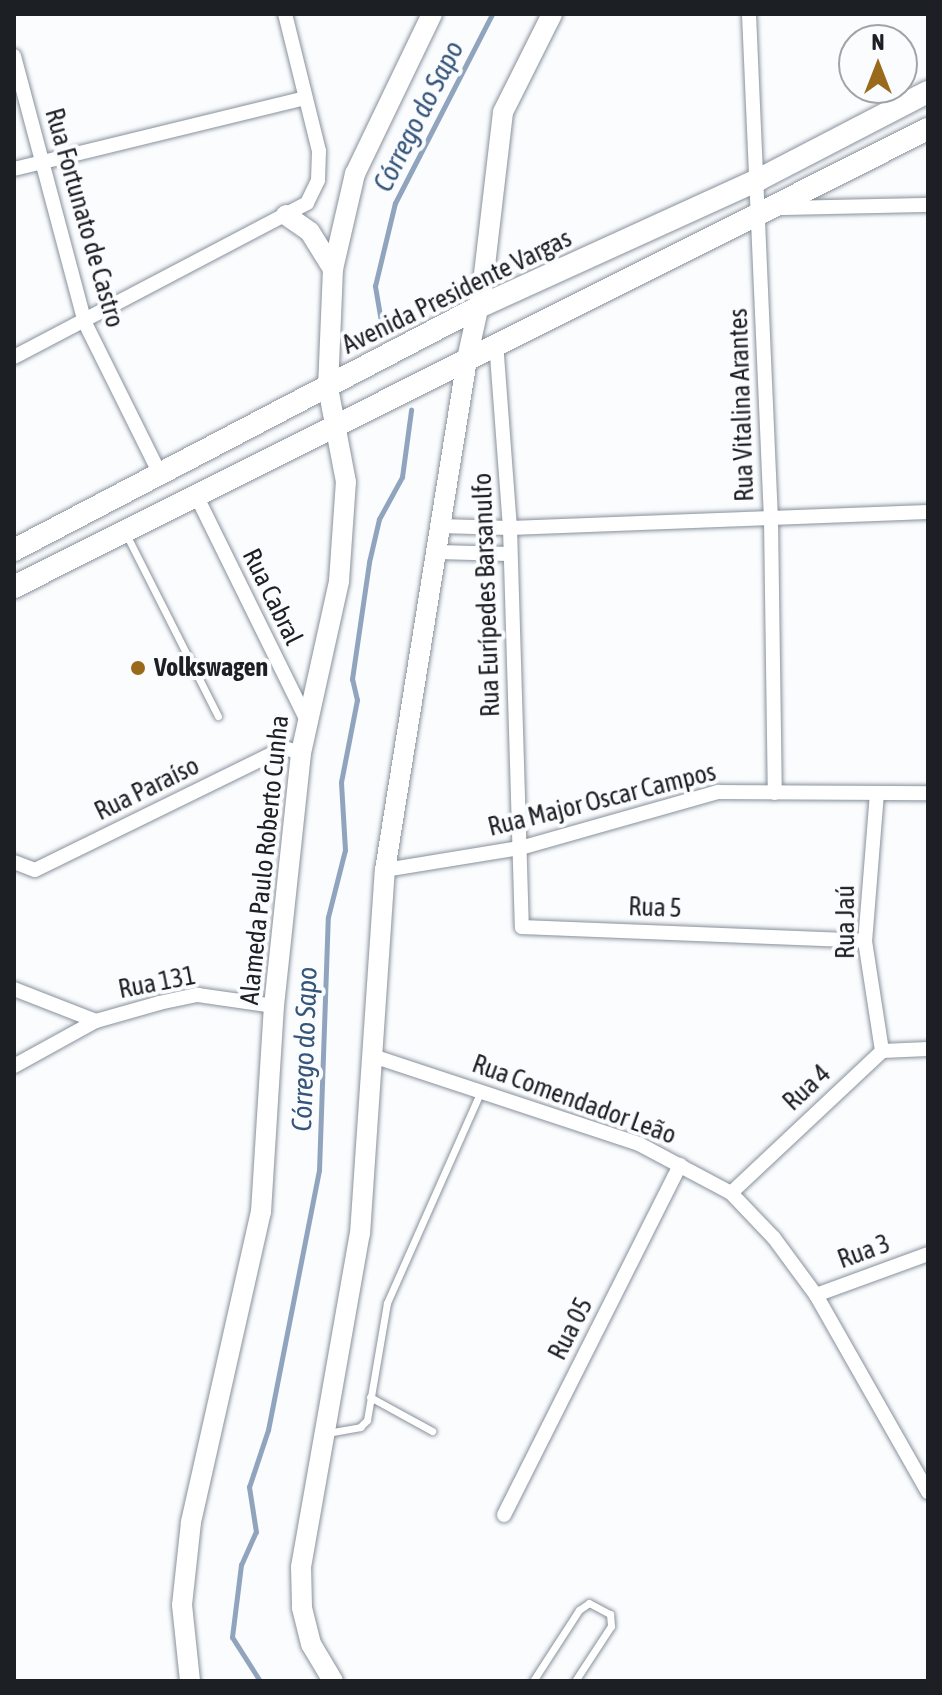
<!DOCTYPE html>
<meta charset="utf-8">
<style>
body{margin:0}
#map{position:relative;width:942px;height:1695px;overflow:hidden;background:#fafcfe;font-family:"Asap Condensed",sans-serif}
div>[style]{position:absolute}
.stream>*{height:5px;margin:-2.5px;padding:0 2.5px;transform-origin:2.5px;border-radius:2.5px;background:#91a4bd}
.roads{filter:drop-shadow(0 0 2px #88919b) drop-shadow(0 0 2px #88919b)}
.lane>*{height:7px;margin:-3.5px;padding:0 3.5px;transform-origin:3.5px;border-radius:3.5px;background:#fff}
.street>*{height:14px;margin:-7px;padding:0 7px;transform-origin:7px;border-radius:7px;background:#fff}
.secondary>*{height:20px;margin:-10px;padding:0 10px;transform-origin:10px;border-radius:10px;background:#fff}
.primary>*{height:22px;margin:-11px;padding:0 11px;transform-origin:11px;border-radius:11px;background:#fff}
.dots>*{width:22px;height:22px;translate:-50% -50%;box-sizing:border-box;border:4px solid #fafcfe;border-radius:50%}
span{translate:-50% -50%;white-space:nowrap;text-align:center;line-height:1.15;-webkit-text-stroke:8px #fafcfe;paint-order:stroke}
.street-label{font-size:26px;color:#1c1f23}
.poi-label{font-size:26px;color:#1c1f23;font-weight:700}
.left{translate:0 -50%;text-align:left}
.water-label{font-size:28px;color:#36557a;font-style:italic}
.frame{position:absolute;inset:0;border:16px solid #1c1f23;pointer-events:none}
.north{position:absolute;left:838px;top:24px;width:80px;height:80px;box-sizing:border-box;background:#fafcfe;border:2px solid #a1a4a6;border-radius:50%;rotate:0deg;font-size:22px;font-weight:700;line-height:32px;text-align:center;color:#1c1f23}
.north::after{content:'';display:block;margin:auto;width:28px;height:36px;background:#9a6a1c;clip-path:polygon(50% 0,100% 100%,50% 72%,0 100%)}
</style>
<div id="map">
<div class="stream">
<div style="left:383px;top:333px;width:48px;rotate:-99.7deg"></div>
<div style="left:375px;top:286px;width:85px;rotate:-76.5deg"></div>
<div style="left:395px;top:203px;width:212px;rotate:-62.8deg"></div>
<div style="left:260px;top:1681px;width:52px;rotate:-122.5deg"></div>
<div style="left:232px;top:1637px;width:73px;rotate:-82.9deg"></div>
<div style="left:241px;top:1565px;width:36px;rotate:-66deg"></div>
<div style="left:256px;top:1532px;width:46px;rotate:-98.8deg"></div>
<div style="left:249px;top:1487px;width:60px;rotate:-71.6deg"></div>
<div style="left:268px;top:1430px;width:265px;rotate:-78.9deg"></div>
<div style="left:319px;top:1170px;width:253px;rotate:-88deg"></div>
<div style="left:328px;top:917px;width:69px;rotate:-75.8deg"></div>
<div style="left:345px;top:850px;width:68px;rotate:-93.4deg"></div>
<div style="left:341px;top:782px;width:84px;rotate:-79deg"></div>
<div style="left:357px;top:700px;width:22px;rotate:-103deg"></div>
<div style="left:352px;top:679px;width:118px;rotate:-81.7deg"></div>
<div style="left:369px;top:562px;width:44px;rotate:-76.9deg"></div>
<div style="left:379px;top:519px;width:48px;rotate:-61.3deg"></div>
<div style="left:402px;top:477px;width:68px;rotate:-82.3deg"></div>
</div>
<div class="roads">
<div class="lane">
<div style="left:126px;top:534px;width:204px;rotate:63.2deg"></div>
<div style="left:370px;top:1397px;width:71px;rotate:28.7deg"></div>
<div style="left:327px;top:1433px;width:34px;rotate:-10deg"></div>
<div style="left:360px;top:1427px;width:10px;rotate:-45deg"></div>
<div style="left:367px;top:1420px;width:119px;rotate:-80.3deg"></div>
<div style="left:387px;top:1303px;width:232px;rotate:-66.1deg"></div>
<div style="left:533px;top:1681px;width:85px;rotate:-57.1deg"></div>
<div style="left:579px;top:1610px;width:12px;rotate:-35deg"></div>
<div style="left:589px;top:1603px;width:24px;rotate:28deg"></div>
<div style="left:610px;top:1614px;width:12px;rotate:85deg"></div>
<div style="left:611px;top:1626px;width:66px;rotate:123.2deg"></div>
</div>
<div class="street">
<div style="left:749px;top:14px;width:506px;rotate:87.51deg"></div>
<div style="left:771px;top:520px;width:273px;rotate:89.2deg"></div>
<div style="left:14px;top:56px;width:276px;rotate:75.1deg"></div>
<div style="left:85px;top:323px;width:171px;rotate:63.6deg"></div>
<div style="left:14px;top:169px;width:300px;rotate:-13.7deg"></div>
<div style="left:779px;top:208px;width:149px;rotate:-1.2deg"></div>
<div style="left:496px;top:342px;width:187px;rotate:85.7deg"></div>
<div style="left:510px;top:528px;width:399px;rotate:88.3deg"></div>
<div style="left:522px;top:927px;width:343px;rotate:2.3deg"></div>
<div style="left:14px;top:357px;width:331px;rotate:-27.7deg"></div>
<div style="left:307px;top:203px;width:25px;rotate:-64deg"></div>
<div style="left:318px;top:180px;width:29px;rotate:-88deg"></div>
<div style="left:319px;top:151px;width:141px;rotate:-103.9deg"></div>
<div style="left:196px;top:495px;width:250px;rotate:63.8deg"></div>
<div style="left:439px;top:526px;width:71px;rotate:1.6deg"></div>
<div style="left:510px;top:528px;width:418px;rotate:-2.2deg"></div>
<div style="left:437px;top:552px;width:73px;rotate:1.6deg"></div>
<div style="left:877px;top:793px;width:148px;rotate:94.6deg"></div>
<div style="left:865px;top:941px;width:111px;rotate:81.2deg"></div>
<div style="left:14px;top:862px;width:22px;rotate:21deg"></div>
<div style="left:35px;top:870px;width:277px;rotate:-26.1deg"></div>
<div style="left:284px;top:748px;width:18px;rotate:16deg"></div>
<div style="left:385px;top:870px;width:137px;rotate:-9.3deg"></div>
<div style="left:520px;top:848px;width:206px;rotate:-15.8deg"></div>
<div style="left:718px;top:792px;width:210px;rotate:0.3deg"></div>
<div style="left:14px;top:989px;width:88px;rotate:21.3deg"></div>
<div style="left:373px;top:1056px;width:280px;rotate:18.3deg"></div>
<div style="left:639px;top:1144px;width:104px;rotate:28deg"></div>
<div style="left:731px;top:1193px;width:62px;rotate:46.3deg"></div>
<div style="left:774px;top:1238px;width:71px;rotate:53.6deg"></div>
<div style="left:816px;top:1295px;width:227px;rotate:60.4deg"></div>
<div style="left:14px;top:1066px;width:94px;rotate:-28.8deg"></div>
<div style="left:96px;top:1021px;width:66px;rotate:-15.9deg"></div>
<div style="left:159px;top:1003px;width:40px;rotate:-12deg"></div>
<div style="left:198px;top:995px;width:77px;rotate:8.2deg"></div>
<div style="left:731px;top:1193px;width:207px;rotate:-43.2deg"></div>
<div style="left:882px;top:1051px;width:46px;rotate:-2.5deg"></div>
<div style="left:816px;top:1295px;width:119px;rotate:-20.1deg"></div>
<div style="left:504px;top:1515px;width:392px;rotate:-63.3deg"></div>
</div>
<div class="secondary">
<div style="left:286px;top:215px;width:29px;rotate:35deg"></div>
<div style="left:310px;top:232px;width:44px;rotate:58.1deg"></div>
<div style="left:190px;top:1681px;width:76px;rotate:-96deg"></div>
<div style="left:182px;top:1605px;width:83px;rotate:-83.8deg"></div>
<div style="left:191px;top:1522px;width:318px;rotate:-77.3deg"></div>
<div style="left:261px;top:1212px;width:206px;rotate:-86.4deg"></div>
<div style="left:274px;top:1006px;width:254px;rotate:-83.9deg"></div>
<div style="left:301px;top:753px;width:176px;rotate:-77.5deg"></div>
<div style="left:339px;top:581px;width:99px;rotate:-86deg"></div>
<div style="left:346px;top:482px;width:96px;rotate:-100.8deg"></div>
<div style="left:328px;top:388px;width:119px;rotate:-87.6deg"></div>
<div style="left:333px;top:269px;width:98px;rotate:-77deg"></div>
<div style="left:355px;top:174px;width:178px;rotate:-64.3deg"></div>
<div style="left:333px;top:1681px;width:43px;rotate:-120.7deg"></div>
<div style="left:311px;top:1644px;width:38px;rotate:-104deg"></div>
<div style="left:302px;top:1607px;width:40px;rotate:-91.4deg"></div>
<div style="left:301px;top:1567px;width:338px;rotate:-80deg"></div>
<div style="left:360px;top:1234px;width:365px;rotate:-86.1deg"></div>
<div style="left:385px;top:870px;width:518px;rotate:-80.88deg"></div>
<div style="left:467px;top:359px;width:70px;rotate:-77.6deg"></div>
<div style="left:482px;top:291px;width:180px;rotate:-83.3deg"></div>
<div style="left:503px;top:112px;width:110px;rotate:-63.4deg"></div>
</div>
<div class="primary">
<div style="left:14px;top:550px;width:525px;rotate:-27.59deg"></div>
<div style="left:479px;top:307px;width:307px;rotate:-24.5deg"></div>
<div style="left:758px;top:180px;width:191px;rotate:-27.4deg"></div>
<div style="left:14px;top:587px;width:1022px;rotate:-26.62deg"></div>
</div>
</div>
<div class="dots">
<div style="left:138px;top:668px;background:#9a6a1c"></div>
</div>
<div class="street-label">
<span style="left:84px;top:218px;rotate:74deg">Rua Fortunato de Castro</span>
<span style="left:457px;top:292px;rotate:-26deg">Avenida Presidente Vargas</span>
<span style="left:742px;top:405px;rotate:-92deg">Rua Vitalina Arantes</span>
<span style="left:487px;top:595px;rotate:-92deg">Rua Eurípedes Barsanulfo</span>
<span style="left:272px;top:597px;rotate:64deg">Rua Cabral</span>
<span style="left:147px;top:789px;rotate:-26deg">Rua Paraíso</span>
<span style="left:602px;top:800px;rotate:-14deg">Rua Major Oscar Campos</span>
<span style="left:265px;top:860px;rotate:-84deg">Alameda Paulo Roberto Cunha</span>
<span style="left:655px;top:908px;rotate:2deg">Rua 5</span>
<span style="left:846px;top:922px;rotate:-90deg">Rua Jaú</span>
<span style="left:157px;top:983px;rotate:-11deg">Rua 131</span>
<span style="left:807px;top:1088px;rotate:-43deg">Rua 4</span>
<span style="left:574px;top:1100px;rotate:20deg">Rua Comendador Leão</span>
<span style="left:864px;top:1252px;rotate:-20deg">Rua 3</span>
<span style="left:571px;top:1329px;rotate:-63deg">Rua 05</span>
</div>
<div class="poi-label">
<span class="left" style="left:154px;top:668px">Volkswagen</span>
</div>
<div class="water-label">
<span style="left:418px;top:116px;rotate:-63deg">Córrego do Sapo</span>
<span style="left:304px;top:1049px;rotate:-88deg">Córrego do Sapo</span>
</div>
<div class="frame"></div>
<div class="north">N</div>
</div>
